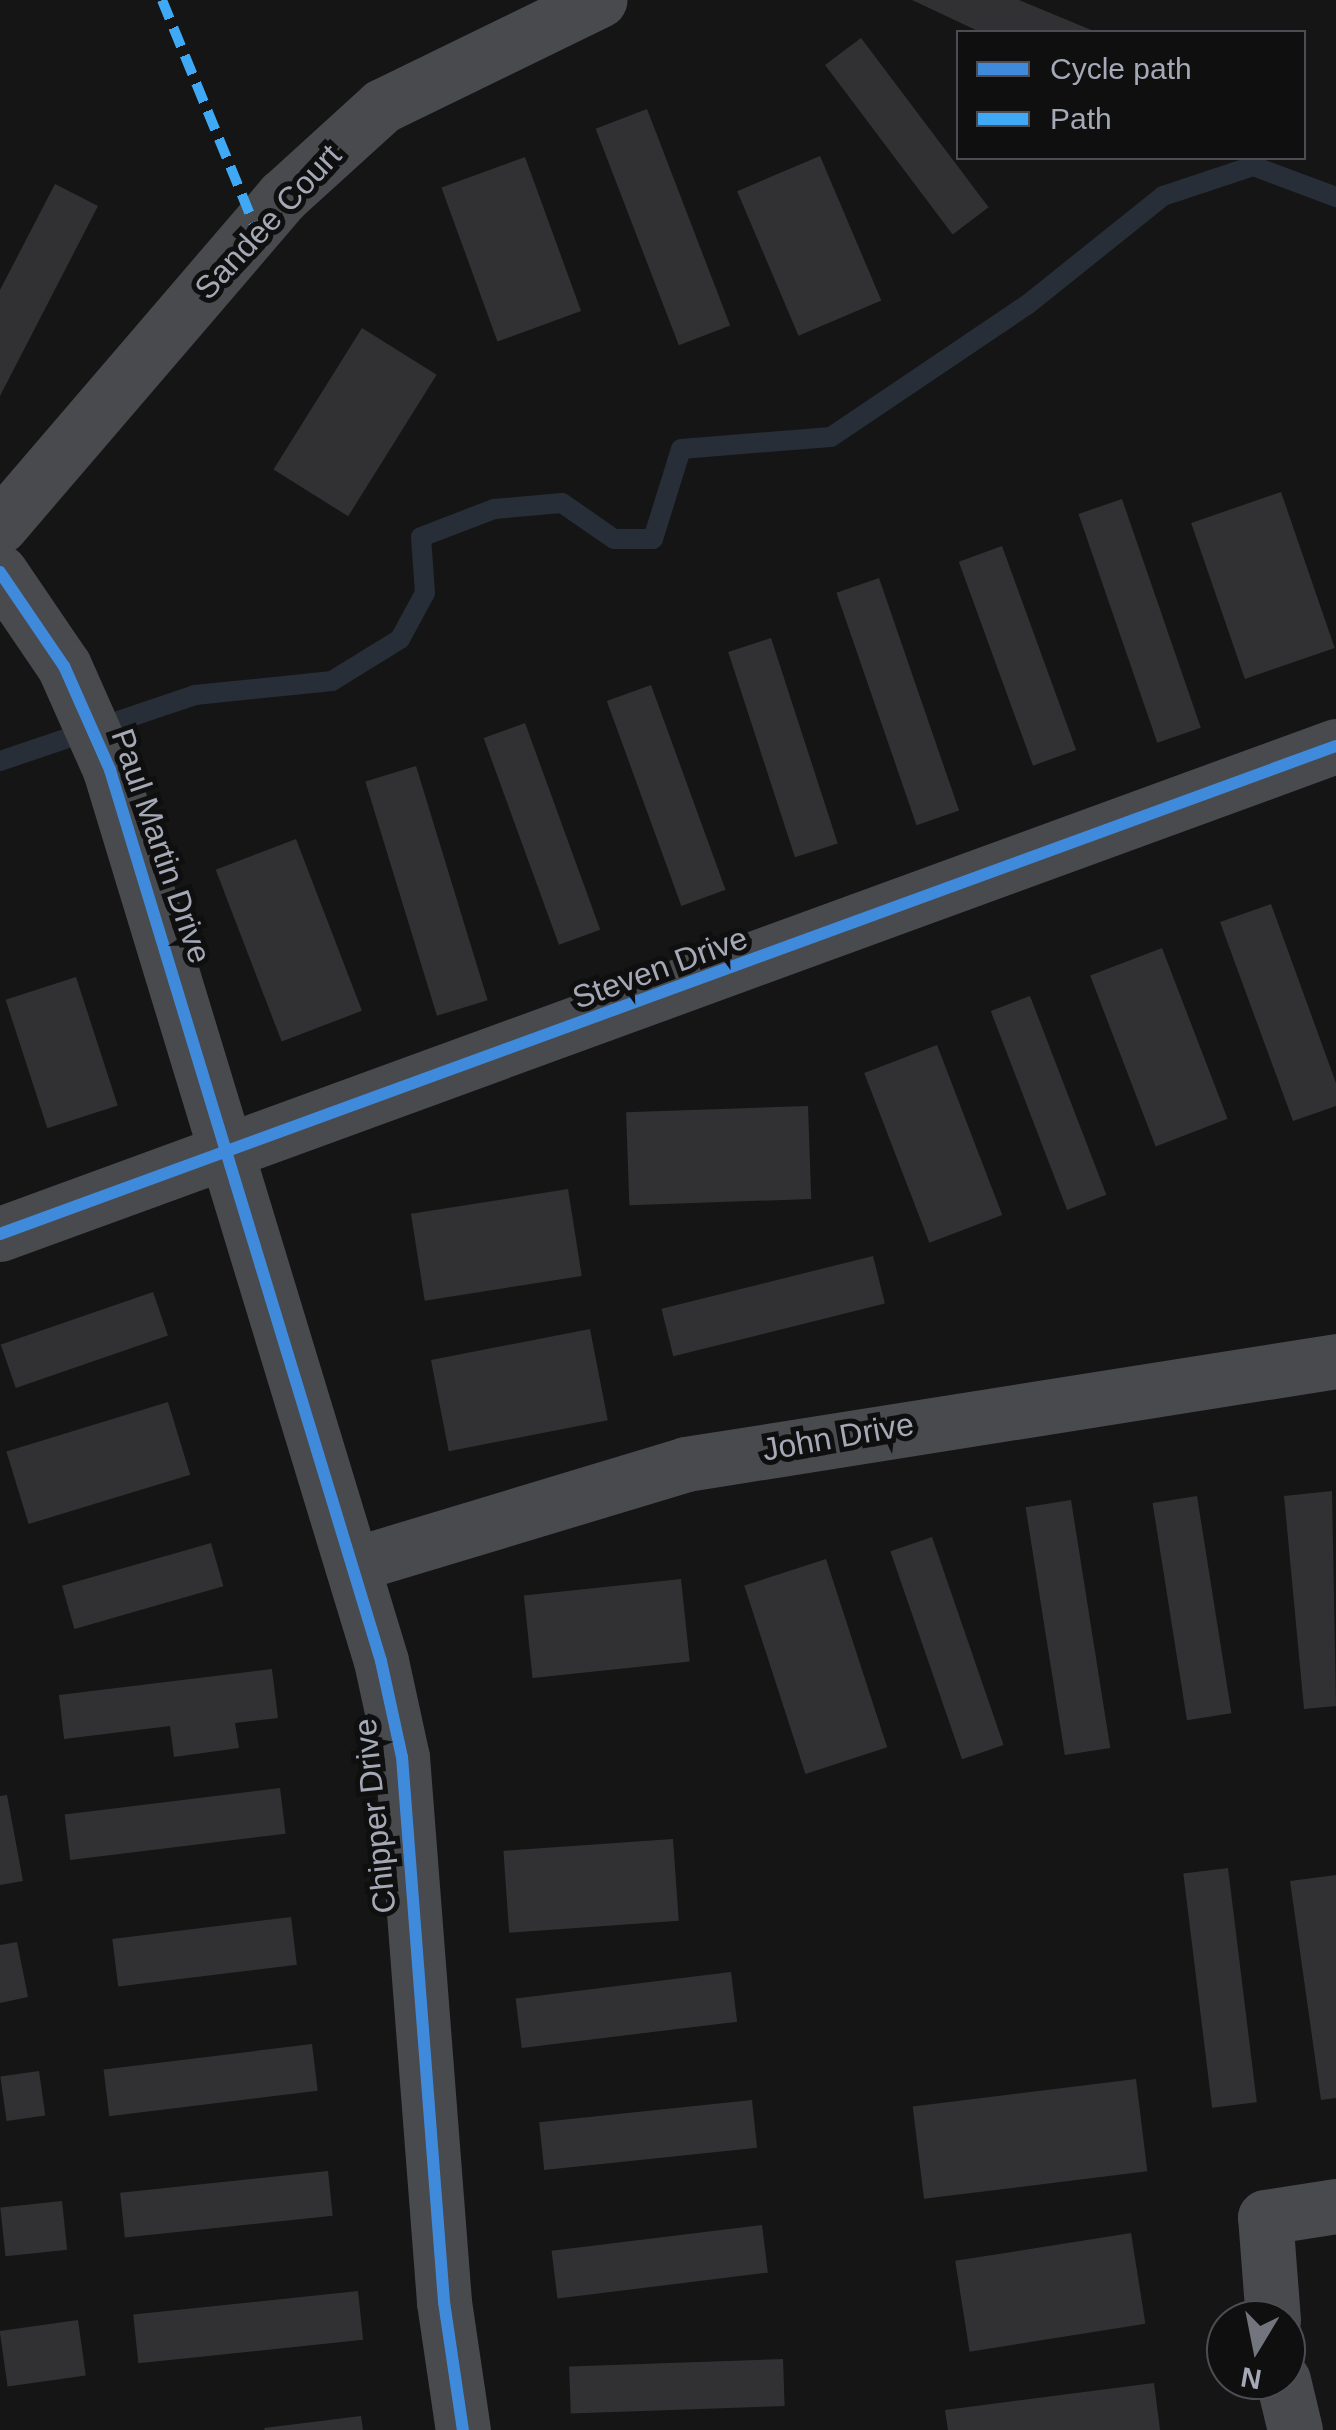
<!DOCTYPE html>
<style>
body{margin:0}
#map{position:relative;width:1336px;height:2430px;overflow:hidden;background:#151515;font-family:Helvetica,sans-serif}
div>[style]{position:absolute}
.stream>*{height:20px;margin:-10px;padding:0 10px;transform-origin:10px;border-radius:10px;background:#272e37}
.building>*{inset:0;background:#313133;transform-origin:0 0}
.minor>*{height:55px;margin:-27.5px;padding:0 27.5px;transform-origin:27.5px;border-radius:27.5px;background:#484a4e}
.quiet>*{height:10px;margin-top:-5px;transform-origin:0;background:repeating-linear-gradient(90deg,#3fa9f5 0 20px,transparent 0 30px)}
.cycleway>*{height:12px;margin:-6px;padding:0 6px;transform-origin:6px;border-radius:6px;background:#408adc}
span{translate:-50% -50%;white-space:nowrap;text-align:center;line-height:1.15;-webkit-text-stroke:10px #0f0f10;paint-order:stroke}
.street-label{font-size:32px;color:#a5a9b6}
.legend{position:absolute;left:956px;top:30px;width:350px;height:130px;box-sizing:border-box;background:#0f0f10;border:2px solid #4b4d52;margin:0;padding:12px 18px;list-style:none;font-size:30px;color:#a5a9b6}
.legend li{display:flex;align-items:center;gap:20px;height:50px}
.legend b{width:50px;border:2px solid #4b4d52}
.north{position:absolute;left:1206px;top:2300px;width:100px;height:100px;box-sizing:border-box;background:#0f0f10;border:2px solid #4b4d52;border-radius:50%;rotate:190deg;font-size:28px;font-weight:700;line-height:40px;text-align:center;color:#a5a9b6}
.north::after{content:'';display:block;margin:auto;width:35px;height:45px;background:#73757e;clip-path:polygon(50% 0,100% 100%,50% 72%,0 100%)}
</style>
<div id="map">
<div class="stream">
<div style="left:0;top:761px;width:206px;rotate:-18.7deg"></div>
<div style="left:195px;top:695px;width:138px;rotate:-5.8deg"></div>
<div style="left:332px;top:681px;width:80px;rotate:-31.7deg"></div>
<div style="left:400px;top:639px;width:52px;rotate:-61.5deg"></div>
<div style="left:425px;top:593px;width:56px;rotate:-94.1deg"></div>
<div style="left:421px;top:537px;width:78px;rotate:-21deg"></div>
<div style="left:494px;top:509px;width:68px;rotate:-5deg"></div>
<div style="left:562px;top:503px;width:63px;rotate:34.7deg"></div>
<div style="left:614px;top:539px;width:39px"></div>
<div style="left:653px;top:539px;width:94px;rotate:-72.7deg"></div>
<div style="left:681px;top:449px;width:150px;rotate:-4.6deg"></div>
<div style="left:831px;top:437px;width:236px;rotate:-34deg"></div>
<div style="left:1027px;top:305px;width:174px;rotate:-38.7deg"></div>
<div style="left:1163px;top:196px;width:95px;rotate:-18.4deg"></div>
<div style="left:1253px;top:166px;width:89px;rotate:20.5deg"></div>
</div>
<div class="building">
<div style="clip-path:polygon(912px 0,1019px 0,1096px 32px,980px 32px)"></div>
<div style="left:861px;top:38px;width:212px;height:45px;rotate:53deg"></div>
<div style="left:647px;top:109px;width:232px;height:55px;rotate:69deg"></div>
<div style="left:820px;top:156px;width:157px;height:90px;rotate:67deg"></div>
<div style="left:525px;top:157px;width:164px;height:89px;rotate:70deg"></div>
<div style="clip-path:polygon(55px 184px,98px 206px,0 396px,0 290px)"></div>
<div style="left:362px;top:328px;width:88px;height:167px;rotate:32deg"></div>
<div style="left:1281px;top:492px;width:165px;height:95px;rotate:71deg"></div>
<div style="left:1122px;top:499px;width:242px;height:46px;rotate:71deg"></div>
<div style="left:1002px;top:546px;width:217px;height:46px;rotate:70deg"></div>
<div style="left:879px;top:578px;width:246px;height:45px;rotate:71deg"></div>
<div style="left:771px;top:638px;width:216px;height:45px;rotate:72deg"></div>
<div style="left:651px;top:685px;width:218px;height:47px;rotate:70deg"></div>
<div style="left:525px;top:723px;width:220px;height:44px;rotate:70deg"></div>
<div style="left:416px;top:766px;width:245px;height:53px;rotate:73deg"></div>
<div style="left:296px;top:839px;width:184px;height:86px;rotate:69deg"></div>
<div style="clip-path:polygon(1271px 904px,1336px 1083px,1336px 1106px,1293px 1121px,1220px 922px)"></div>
<div style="left:1162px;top:948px;width:183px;height:77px;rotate:69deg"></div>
<div style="left:76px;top:977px;width:135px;height:74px;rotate:72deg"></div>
<div style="left:1030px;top:996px;width:213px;height:42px;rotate:69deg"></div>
<div style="left:937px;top:1045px;width:182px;height:78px;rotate:69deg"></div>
<div style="left:808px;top:1106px;width:93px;height:182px;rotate:88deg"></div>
<div style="left:568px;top:1189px;width:88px;height:159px;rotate:81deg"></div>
<div style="left:873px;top:1256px;width:49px;height:218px;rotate:76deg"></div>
<div style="left:153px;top:1292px;width:46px;height:161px;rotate:71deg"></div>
<div style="left:590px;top:1329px;width:93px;height:162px;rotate:79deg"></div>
<div style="left:168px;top:1402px;width:76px;height:169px;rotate:73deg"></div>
<div style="clip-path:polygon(1332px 1491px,1336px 1706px,1304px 1709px,1284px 1496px)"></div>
<div style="left:1197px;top:1496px;width:220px;height:45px;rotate:81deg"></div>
<div style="left:1071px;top:1500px;width:251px;height:46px;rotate:81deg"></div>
<div style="left:932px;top:1537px;width:220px;height:44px;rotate:71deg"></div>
<div style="left:211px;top:1543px;width:45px;height:155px;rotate:74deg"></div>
<div style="left:826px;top:1559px;width:198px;height:86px;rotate:72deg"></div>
<div style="left:681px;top:1579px;width:83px;height:158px;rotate:84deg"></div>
<div style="clip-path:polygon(272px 1669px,278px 1718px,235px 1723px,239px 1748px,174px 1757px,170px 1726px,64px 1739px,59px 1695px)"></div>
<div style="left:280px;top:1788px;width:46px;height:217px;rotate:83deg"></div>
<div style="clip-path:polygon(7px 1795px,23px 1881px,0 1885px,0 1796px)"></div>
<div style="left:673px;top:1839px;width:82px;height:170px;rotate:86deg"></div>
<div style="left:1228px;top:1868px;width:236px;height:45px;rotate:83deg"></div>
<div style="clip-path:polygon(1336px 1875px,1336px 2098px,1321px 2100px,1290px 1881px)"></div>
<div style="left:291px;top:1917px;width:48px;height:180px;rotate:83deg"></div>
<div style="clip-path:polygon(17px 1942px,28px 1997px,0 2003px,0 1945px)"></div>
<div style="left:731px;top:1972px;width:50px;height:217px;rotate:83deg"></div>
<div style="left:312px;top:2044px;width:47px;height:210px;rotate:83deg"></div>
<div style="left:39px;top:2071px;width:45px;height:39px;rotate:82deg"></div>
<div style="left:1136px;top:2079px;width:93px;height:225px;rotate:83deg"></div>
<div style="left:752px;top:2100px;width:48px;height:214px;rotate:84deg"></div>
<div style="left:328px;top:2171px;width:45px;height:209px;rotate:84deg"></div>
<div style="left:62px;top:2201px;width:49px;height:62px;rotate:84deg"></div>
<div style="left:762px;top:2225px;width:48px;height:212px;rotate:83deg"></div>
<div style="left:1131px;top:2233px;width:92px;height:178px;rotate:81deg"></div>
<div style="left:358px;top:2291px;width:49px;height:226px;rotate:84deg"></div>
<div style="left:78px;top:2320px;width:56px;height:79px;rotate:82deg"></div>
<div style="left:783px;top:2359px;width:47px;height:214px;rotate:88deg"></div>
<div style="clip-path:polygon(1154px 2383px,1160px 2430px,948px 2430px,945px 2410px)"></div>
<div style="clip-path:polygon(361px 2416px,363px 2430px,265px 2430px,264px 2428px)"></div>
</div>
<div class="minor">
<div style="left:0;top:526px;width:435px;rotate:-49.4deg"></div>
<div style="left:283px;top:196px;width:134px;rotate:-42.3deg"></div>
<div style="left:382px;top:106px;width:242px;rotate:-26deg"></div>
<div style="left:0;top:572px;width:114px;rotate:55.8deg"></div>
<div style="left:64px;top:666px;width:114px;rotate:66.1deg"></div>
<div style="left:110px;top:770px;width:931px;rotate:73.08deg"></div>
<div style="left:381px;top:1661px;width:98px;rotate:77.7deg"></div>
<div style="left:402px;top:1757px;width:547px;rotate:85.59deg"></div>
<div style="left:444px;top:2302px;width:129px;rotate:81.6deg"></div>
<div style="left:0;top:1234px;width:1422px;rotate:-20.07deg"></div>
<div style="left:352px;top:1565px;width:349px;rotate:-16.8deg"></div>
<div style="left:686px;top:1464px;width:658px;rotate:-9deg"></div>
<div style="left:1273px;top:2320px;width:103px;rotate:-94.4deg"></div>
<div style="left:1265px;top:2217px;width:72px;rotate:-8.8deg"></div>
<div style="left:1283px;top:2380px;width:51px;rotate:76.5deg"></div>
</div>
<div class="quiet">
<div style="left:162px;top:0;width:248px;rotate:67.7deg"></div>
</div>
<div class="cycleway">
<div style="left:0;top:572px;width:114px;rotate:55.8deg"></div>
<div style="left:64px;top:666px;width:114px;rotate:66.1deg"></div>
<div style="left:110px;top:770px;width:931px;rotate:73.08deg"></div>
<div style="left:381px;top:1661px;width:98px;rotate:77.7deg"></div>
<div style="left:402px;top:1757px;width:547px;rotate:85.59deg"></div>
<div style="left:444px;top:2302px;width:129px;rotate:81.6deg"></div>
<div style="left:0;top:1234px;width:1422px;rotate:-20.07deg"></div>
</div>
<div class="street-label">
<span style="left:268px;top:222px;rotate:-47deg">Sandee Court</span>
<span style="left:161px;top:846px;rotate:71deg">Paul Martin Drive</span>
<span style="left:660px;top:968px;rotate:-20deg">Steven Drive</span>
<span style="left:838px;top:1437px;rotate:-10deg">John Drive</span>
<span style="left:375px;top:1816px;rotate:-96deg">Chipper Drive</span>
</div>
<ul class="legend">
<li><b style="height:12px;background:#408adc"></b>Cycle path</li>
<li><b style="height:12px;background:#3fa9f5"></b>Path</li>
</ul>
<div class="north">N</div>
</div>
